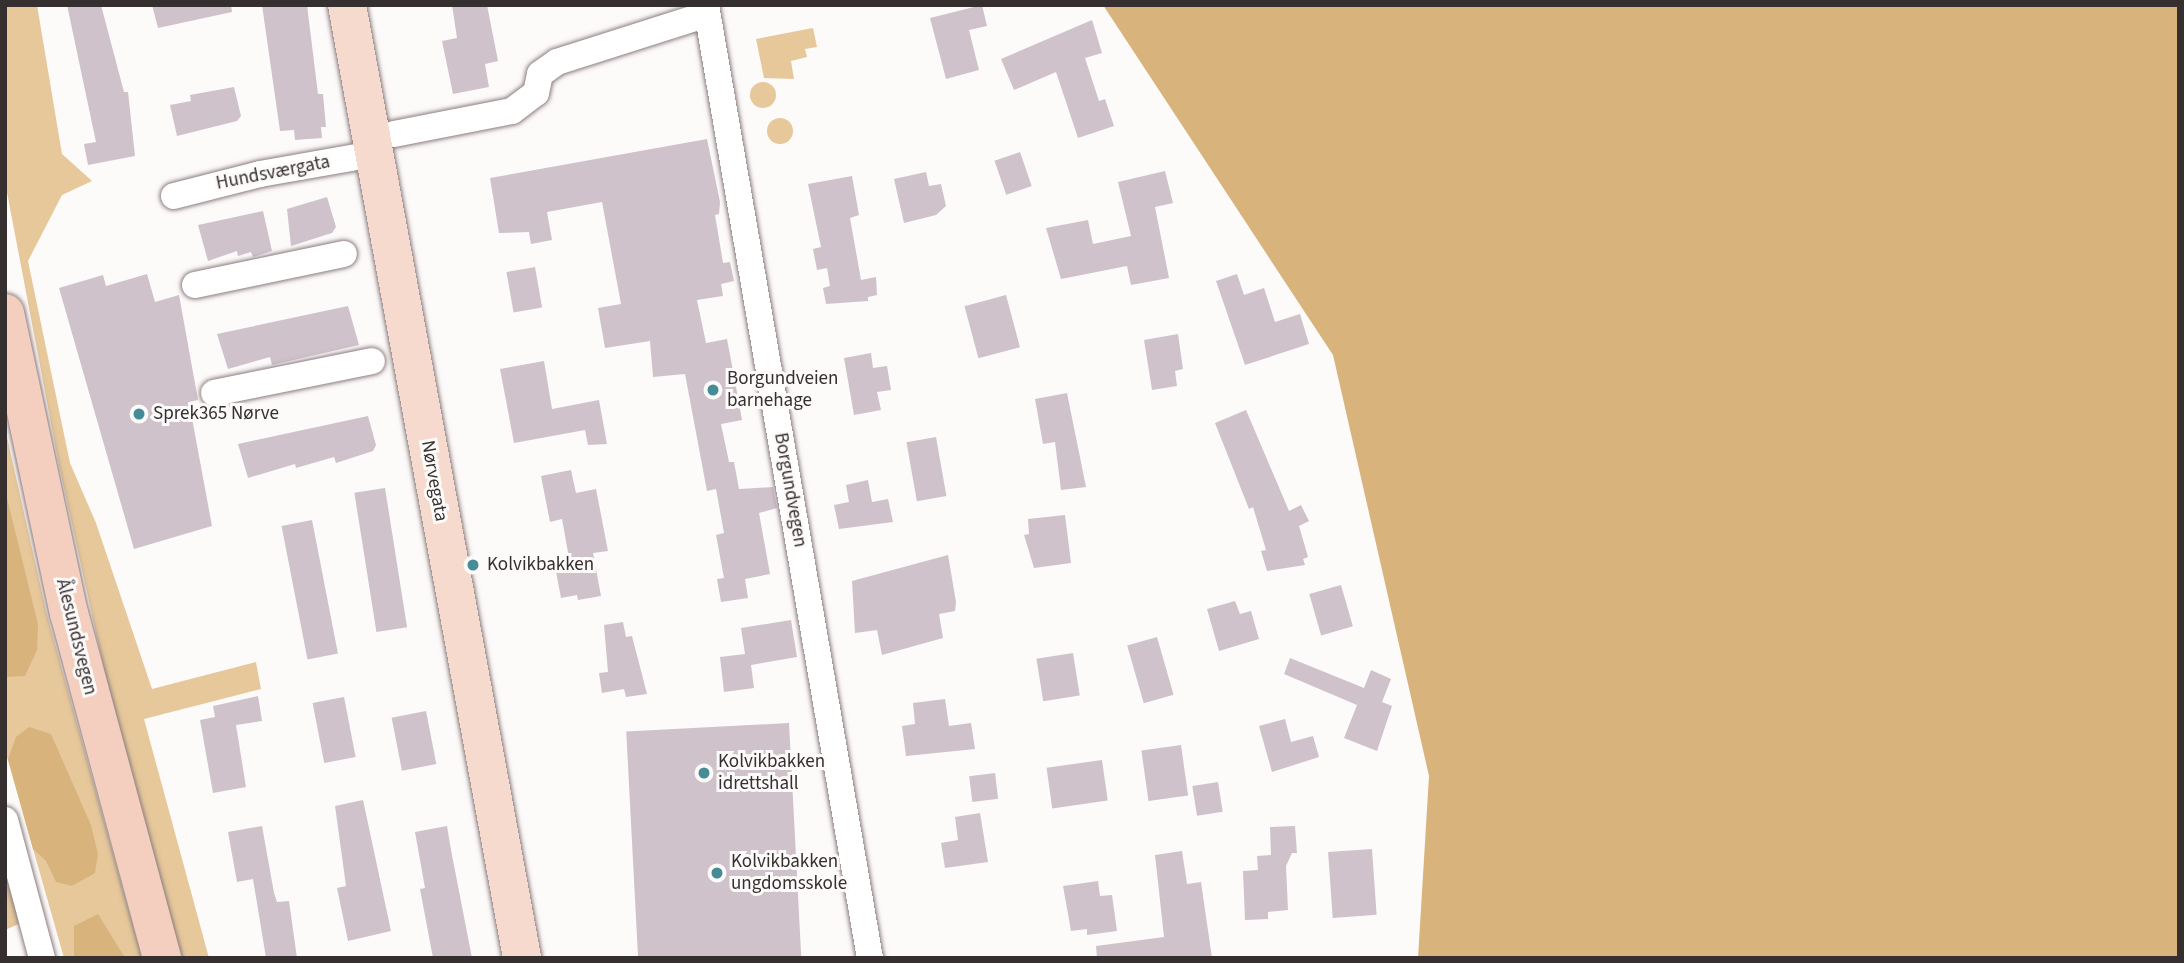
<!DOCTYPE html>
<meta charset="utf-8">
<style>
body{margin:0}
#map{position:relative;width:2184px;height:963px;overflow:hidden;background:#fdfafa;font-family:"Source Sans 3",sans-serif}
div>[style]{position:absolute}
.green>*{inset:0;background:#e6c89b}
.round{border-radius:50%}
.forest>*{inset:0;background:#d8b47c}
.building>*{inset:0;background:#cfc2ca;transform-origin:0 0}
.roads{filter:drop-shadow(0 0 2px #8c7d7f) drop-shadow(0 0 2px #8c7d7f)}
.minor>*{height:26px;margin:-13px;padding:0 13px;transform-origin:13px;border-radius:13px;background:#fff}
.primary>*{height:38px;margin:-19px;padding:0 19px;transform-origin:19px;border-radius:19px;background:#f7dace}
.trunk>*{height:38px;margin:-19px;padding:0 19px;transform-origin:19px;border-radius:19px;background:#f4cebe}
.dots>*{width:19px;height:19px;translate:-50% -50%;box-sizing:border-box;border:4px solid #fdfafa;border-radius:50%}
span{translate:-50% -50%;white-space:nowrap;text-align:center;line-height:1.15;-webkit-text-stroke:6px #fdfafa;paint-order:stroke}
.street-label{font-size:19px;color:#362f30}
.poi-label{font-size:19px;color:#362f30}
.left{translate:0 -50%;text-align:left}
.frame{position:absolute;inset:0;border:7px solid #362f30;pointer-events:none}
</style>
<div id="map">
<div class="green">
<div style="clip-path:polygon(5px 5px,37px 5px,62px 154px,92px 181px,62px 195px,28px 261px,70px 463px,96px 523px,152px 689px,256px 662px,261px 689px,144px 719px,209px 958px,182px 958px,118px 733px,59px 465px,5px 182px)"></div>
<div style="clip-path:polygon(813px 28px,817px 47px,805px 49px,807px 57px,791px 61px,794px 79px,764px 78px,756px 39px)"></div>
<div class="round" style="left:750px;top:82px;width:26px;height:26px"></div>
<div class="round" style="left:767px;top:118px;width:26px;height:26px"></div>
<div style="clip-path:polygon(5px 428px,47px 615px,142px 958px,64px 958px,5px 750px)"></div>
<div style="clip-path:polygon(5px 870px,21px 923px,5px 930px)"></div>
</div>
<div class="forest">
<div style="clip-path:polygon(1103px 5px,2179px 5px,2179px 958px,1418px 958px,1429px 776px,1333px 355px)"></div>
<div style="clip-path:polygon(5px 490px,38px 624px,37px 650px,25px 676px,5px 677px)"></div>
<div style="clip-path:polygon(29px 727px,51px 734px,91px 825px,98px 854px,95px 873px,72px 886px,56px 882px,46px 861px,33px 849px,8px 759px,16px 737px)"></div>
<div style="clip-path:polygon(98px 914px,125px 958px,74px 958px,74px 926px)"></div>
</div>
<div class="building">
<div style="clip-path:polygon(67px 5px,101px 5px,124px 92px,128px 92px,135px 156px,88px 165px,84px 144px,96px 142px)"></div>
<div style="clip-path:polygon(152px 5px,231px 5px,232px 12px,158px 28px)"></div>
<div style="clip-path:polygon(262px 5px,307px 5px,318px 94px,323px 94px,326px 127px,321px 127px,322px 138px,295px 140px,294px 130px,280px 131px)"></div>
<div style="clip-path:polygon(452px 5px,487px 5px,498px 61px,485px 64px,489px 87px,453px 94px,442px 41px,457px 38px)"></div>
<div style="clip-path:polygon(982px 5px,987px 26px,969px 30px,979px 70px,946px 79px,930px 18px)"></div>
<div style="clip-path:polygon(1092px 20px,1102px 53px,1085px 58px,1099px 101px,1105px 99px,1114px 126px,1078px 138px,1056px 72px,1014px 90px,1001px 59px)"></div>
<div style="clip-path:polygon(234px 87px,241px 116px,237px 121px,177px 136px,170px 105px,191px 101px,190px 95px)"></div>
<div style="clip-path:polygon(707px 139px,720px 202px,719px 214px,715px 215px,723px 263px,730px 262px,734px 281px,721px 284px,723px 296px,697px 300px,706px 343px,727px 339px,739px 403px,742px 420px,721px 424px,729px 462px,734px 462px,739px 489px,773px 487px,777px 508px,759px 513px,770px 574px,745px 579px,748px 598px,721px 602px,717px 579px,724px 578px,716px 535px,724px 533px,716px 489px,707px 491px,685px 374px,653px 377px,650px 341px,605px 348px,598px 308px,621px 304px,602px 202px,547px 212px,552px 240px,531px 244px,529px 232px,499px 233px,490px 178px)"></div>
<div style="left:1020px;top:152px;width:36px;height:27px;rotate:71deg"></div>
<div style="clip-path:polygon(1165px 171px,1173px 203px,1155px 207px,1169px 278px,1131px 285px,1127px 266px,1061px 279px,1046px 228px,1088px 220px,1093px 244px,1131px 236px,1118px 182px)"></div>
<div style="clip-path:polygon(926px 172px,929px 186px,941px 184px,946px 206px,936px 215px,904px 223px,894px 179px)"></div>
<div style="clip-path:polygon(852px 176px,859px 215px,850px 218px,861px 280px,876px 277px,877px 295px,868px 297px,868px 301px,826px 304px,823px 288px,830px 286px,827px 268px,817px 270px,813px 249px,821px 247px,808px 184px)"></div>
<div style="clip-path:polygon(327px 197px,336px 227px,332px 233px,291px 246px,287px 209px)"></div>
<div style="clip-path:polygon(263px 211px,272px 251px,253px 257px,251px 252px,238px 256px,237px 251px,208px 261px,198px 225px)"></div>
<div style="left:535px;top:267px;width:41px;height:29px;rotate:80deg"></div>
<div style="clip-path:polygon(147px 274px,155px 302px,179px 295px,198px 400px,189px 402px,212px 526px,134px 549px,59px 288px,103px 275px,106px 286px)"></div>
<div style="clip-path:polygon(1237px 274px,1244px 295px,1264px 288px,1275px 322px,1300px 314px,1309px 344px,1245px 365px,1216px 281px)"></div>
<div style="left:1006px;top:295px;width:54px;height:43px;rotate:75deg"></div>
<div style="clip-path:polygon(348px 306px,359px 345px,272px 365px,270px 357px,228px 369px,217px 334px)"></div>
<div style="clip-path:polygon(1178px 334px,1183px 369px,1175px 371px,1177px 386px,1152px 390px,1144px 340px)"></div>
<div style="clip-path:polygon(871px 353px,873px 368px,887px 366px,891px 390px,877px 392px,881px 410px,854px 415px,844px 358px)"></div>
<div style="clip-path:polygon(544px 361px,552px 409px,599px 400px,607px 444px,588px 445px,585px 430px,514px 443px,500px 369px)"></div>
<div style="clip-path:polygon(1067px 393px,1086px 487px,1061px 490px,1055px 442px,1043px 444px,1035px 399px)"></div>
<div style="clip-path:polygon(1246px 410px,1289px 511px,1301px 505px,1309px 521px,1299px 526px,1308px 557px,1303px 559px,1305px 565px,1267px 571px,1261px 551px,1266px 550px,1253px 507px,1249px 509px,1215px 423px)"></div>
<div style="clip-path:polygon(368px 416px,376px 445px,373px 451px,336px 463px,334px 457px,296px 468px,295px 464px,248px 478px,238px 444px)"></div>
<div style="left:936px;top:437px;width:60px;height:30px;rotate:80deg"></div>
<div style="clip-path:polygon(571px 470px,576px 493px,596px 489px,608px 551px,593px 553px,601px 596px,578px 600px,577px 595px,561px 598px,554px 561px,569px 558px,562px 519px,550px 522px,541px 476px)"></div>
<div style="clip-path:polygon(868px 480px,872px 502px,888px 499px,893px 522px,839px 529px,834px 505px,849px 502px,846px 485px)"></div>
<div style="left:385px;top:488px;width:141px;height:31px;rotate:81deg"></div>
<div style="clip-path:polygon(1065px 515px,1071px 563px,1034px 568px,1024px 535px,1029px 534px,1028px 519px)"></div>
<div style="left:312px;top:520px;width:136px;height:31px;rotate:79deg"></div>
<div style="clip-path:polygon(948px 555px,956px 602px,955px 611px,939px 614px,943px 638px,882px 655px,877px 630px,855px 633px,852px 581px)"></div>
<div style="left:1341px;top:585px;width:43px;height:33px;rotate:74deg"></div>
<div style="clip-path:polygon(1235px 601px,1240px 614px,1251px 611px,1259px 639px,1219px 651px,1207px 609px)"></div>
<div style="clip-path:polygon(791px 620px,797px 657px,751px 665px,754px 688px,724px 692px,720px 657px,745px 654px,741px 628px)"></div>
<div style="clip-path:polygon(623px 622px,626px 637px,632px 636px,647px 694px,626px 697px,624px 689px,602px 693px,599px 673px,608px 672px,604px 625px)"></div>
<div style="left:1157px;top:637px;width:60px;height:31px;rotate:74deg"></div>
<div style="left:1073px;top:653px;width:43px;height:37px;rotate:81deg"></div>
<div style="clip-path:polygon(1290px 658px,1364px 688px,1371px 670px,1391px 679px,1382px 702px,1392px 706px,1377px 751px,1344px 738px,1357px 705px,1284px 674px)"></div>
<div style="clip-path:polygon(258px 696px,262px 721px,236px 725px,246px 787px,213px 793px,200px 720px,215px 717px,213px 706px)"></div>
<div style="left:344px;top:697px;width:61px;height:32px;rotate:79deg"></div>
<div style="clip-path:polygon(945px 699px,949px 726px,971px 723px,975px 749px,906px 756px,902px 726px,915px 724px,913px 703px)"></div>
<div style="left:426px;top:711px;width:54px;height:35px;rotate:79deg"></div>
<div style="clip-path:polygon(1285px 719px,1291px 742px,1313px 736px,1319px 757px,1272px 772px,1259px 726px)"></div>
<div style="left:789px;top:723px;width:235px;height:163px;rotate:87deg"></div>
<div style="left:1181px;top:745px;width:51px;height:40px;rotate:82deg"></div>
<div style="left:1102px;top:760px;width:41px;height:56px;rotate:82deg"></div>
<div style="left:995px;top:773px;width:26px;height:26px;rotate:83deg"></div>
<div style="left:1218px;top:782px;width:30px;height:26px;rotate:81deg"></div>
<div style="clip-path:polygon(363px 800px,391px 931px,348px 941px,337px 888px,346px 886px,335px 806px)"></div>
<div style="clip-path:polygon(980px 813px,988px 862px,945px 868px,941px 843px,958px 840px,955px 817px)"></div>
<div style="clip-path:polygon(262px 826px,274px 893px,277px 902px,289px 901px,297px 958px,266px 958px,253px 879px,237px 882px,228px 832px)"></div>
<div style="clip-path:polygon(447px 826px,451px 850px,472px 958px,433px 958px,420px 889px,425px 888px,415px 832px)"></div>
<div style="clip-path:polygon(1295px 826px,1297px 853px,1292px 853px,1286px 866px,1288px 910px,1268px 912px,1268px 919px,1245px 920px,1243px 871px,1258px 870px,1257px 856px,1271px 855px,1270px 827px)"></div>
<div style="left:1372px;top:849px;width:66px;height:44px;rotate:86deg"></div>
<div style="clip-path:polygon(1182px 851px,1187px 884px,1201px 882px,1212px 958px,1097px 958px,1096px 946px,1164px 937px,1155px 855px)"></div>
<div style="clip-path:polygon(1098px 881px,1100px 896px,1112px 895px,1117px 931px,1087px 935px,1087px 929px,1071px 931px,1063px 886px)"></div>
</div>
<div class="roads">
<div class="minor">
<div style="left:706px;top:5px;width:967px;rotate:80.24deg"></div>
<div style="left:394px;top:134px;width:120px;rotate:-11deg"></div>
<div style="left:512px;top:111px;width:30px;rotate:-37deg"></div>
<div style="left:536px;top:93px;width:19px;rotate:-78deg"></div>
<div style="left:540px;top:74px;width:21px;rotate:-35deg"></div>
<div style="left:557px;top:62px;width:157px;rotate:-17.7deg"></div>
<div style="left:174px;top:196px;width:89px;rotate:-14.3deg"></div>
<div style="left:260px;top:174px;width:116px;rotate:-10deg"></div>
<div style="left:195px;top:285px;width:152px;rotate:-11.8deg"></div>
<div style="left:214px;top:393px;width:161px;rotate:-11.4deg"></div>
<div style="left:5px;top:820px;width:143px;rotate:75deg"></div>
</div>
<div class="primary">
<div style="left:347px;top:5px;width:969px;rotate:79.59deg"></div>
</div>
<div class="trunk">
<div style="left:5px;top:313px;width:307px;rotate:78deg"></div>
<div style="left:69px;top:613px;width:357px;rotate:74.9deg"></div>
</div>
</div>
<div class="dots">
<div style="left:713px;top:390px;background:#468c96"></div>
<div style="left:139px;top:414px;background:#468c96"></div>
<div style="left:473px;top:565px;background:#468c96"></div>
<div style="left:704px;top:773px;background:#468c96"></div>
<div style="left:717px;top:873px;background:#468c96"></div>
</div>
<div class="street-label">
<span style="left:273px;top:173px;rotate:-11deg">Hundsværgata</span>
<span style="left:434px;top:481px;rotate:80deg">Nørvegata</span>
<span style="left:790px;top:490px;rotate:80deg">Borgundvegen</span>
<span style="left:76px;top:637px;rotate:76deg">Ålesundsvegen</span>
</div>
<div class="poi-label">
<span class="left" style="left:727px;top:390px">Borgundveien<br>barnehage</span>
<span class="left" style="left:153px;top:414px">Sprek365 Nørve</span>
<span class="left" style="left:487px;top:565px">Kolvikbakken</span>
<span class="left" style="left:718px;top:773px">Kolvikbakken<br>idrettshall</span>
<span class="left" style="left:731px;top:873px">Kolvikbakken<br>ungdomsskole</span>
</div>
<div class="frame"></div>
</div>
